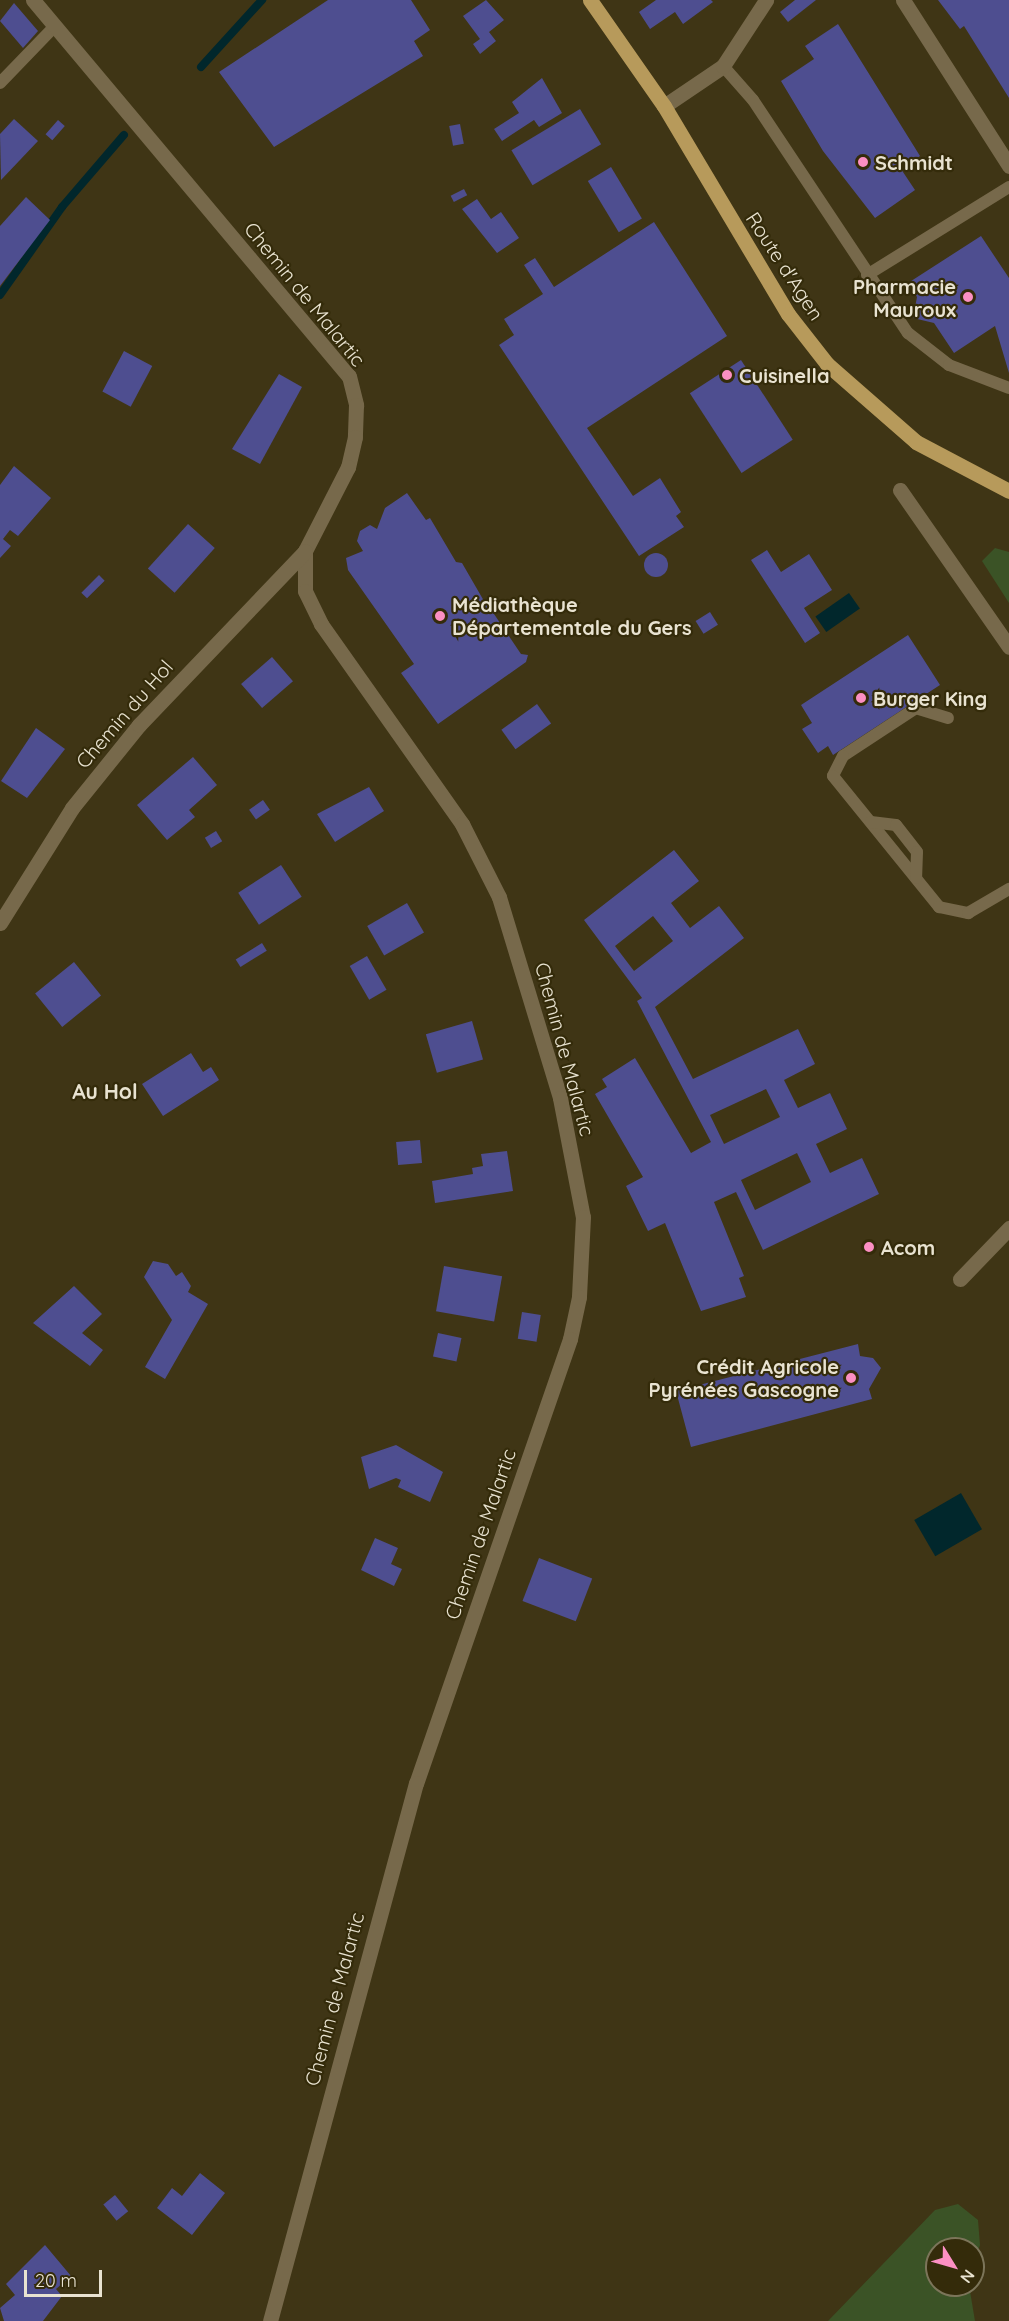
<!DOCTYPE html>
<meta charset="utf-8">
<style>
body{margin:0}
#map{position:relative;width:1009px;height:2321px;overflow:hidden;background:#3f3515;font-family:Quicksand,sans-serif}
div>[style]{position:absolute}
.green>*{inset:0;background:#3b5326}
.water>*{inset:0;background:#01272c;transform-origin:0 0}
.stream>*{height:8px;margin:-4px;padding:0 4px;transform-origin:4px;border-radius:4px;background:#01272c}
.building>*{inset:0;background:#4e4e90;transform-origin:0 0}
.round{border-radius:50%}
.service>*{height:12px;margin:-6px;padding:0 6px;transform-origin:6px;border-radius:6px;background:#77694b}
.minor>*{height:15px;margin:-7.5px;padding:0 7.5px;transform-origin:7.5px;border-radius:7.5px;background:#77694b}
.primary>*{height:15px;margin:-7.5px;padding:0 7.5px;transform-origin:7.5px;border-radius:7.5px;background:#b79a5b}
.dots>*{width:16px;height:16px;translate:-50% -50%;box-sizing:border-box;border:3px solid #342b0a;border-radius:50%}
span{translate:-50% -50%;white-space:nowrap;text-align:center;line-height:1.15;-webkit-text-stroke:4.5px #342b0a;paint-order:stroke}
.poi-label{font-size:20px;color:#e9e3d1;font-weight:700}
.left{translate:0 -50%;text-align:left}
.right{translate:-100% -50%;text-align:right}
.street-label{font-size:20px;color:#e9e3d1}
.neighbourhood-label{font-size:21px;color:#e9e3d1;font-weight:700}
.north{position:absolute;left:925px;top:2237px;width:60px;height:60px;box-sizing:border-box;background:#342b0a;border:2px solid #7c755a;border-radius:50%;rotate:127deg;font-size:16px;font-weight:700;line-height:24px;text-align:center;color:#e9e3d1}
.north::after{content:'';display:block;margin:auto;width:21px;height:27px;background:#fc8fc3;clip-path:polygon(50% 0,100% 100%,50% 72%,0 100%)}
.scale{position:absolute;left:24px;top:2270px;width:78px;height:27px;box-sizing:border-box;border:3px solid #e9e3d1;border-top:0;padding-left:8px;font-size:18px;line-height:21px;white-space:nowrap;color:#e9e3d1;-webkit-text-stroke:4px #342b0a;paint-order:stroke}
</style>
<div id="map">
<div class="green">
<div style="clip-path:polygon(995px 548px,1009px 552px,1009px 603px,982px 561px)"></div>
<div style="clip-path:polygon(958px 2204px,978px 2220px,980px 2245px,973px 2264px,973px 2249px,937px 2249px,937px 2285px,969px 2285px,975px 2321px,828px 2321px,935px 2210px)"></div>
</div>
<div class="water">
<div style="left:849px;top:593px;width:19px;height:41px;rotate:55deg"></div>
<div style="left:961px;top:1493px;width:42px;height:54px;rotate:60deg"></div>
</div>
<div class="stream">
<div style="left:201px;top:67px;width:91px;rotate:-47.7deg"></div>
<div style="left:0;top:295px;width:108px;rotate:-54.8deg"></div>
<div style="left:62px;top:207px;width:95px;rotate:-49.3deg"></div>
</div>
<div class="building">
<div style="clip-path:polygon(328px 0,411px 0,430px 30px,414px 41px,423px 56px,274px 147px,219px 72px)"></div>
<div style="clip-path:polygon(486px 0,504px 20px,489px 32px,496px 41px,480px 54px,473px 44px,480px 39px,463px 16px)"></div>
<div style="clip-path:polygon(656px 0,711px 0,713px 2px,683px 24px,675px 12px,650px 29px,639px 12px)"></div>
<div style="clip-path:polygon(795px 0,816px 0,788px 22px,780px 12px)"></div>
<div style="clip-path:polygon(938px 0,1009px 0,1009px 98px,964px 26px,960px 29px)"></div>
<div style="clip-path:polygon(14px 3px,38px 31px,23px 48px,0 21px)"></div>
<div style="clip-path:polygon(838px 24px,920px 156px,901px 169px,915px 190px,875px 218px,823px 151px,781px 81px,814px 59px,805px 46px)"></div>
<div style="clip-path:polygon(542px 78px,562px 113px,539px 127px,534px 120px,502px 141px,494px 129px,519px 113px,512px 102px)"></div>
<div style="left:580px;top:109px;width:41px;height:80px;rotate:59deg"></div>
<div style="clip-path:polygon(14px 119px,38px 141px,1px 180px,0 134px)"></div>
<div style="left:58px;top:120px;width:9px;height:19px;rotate:41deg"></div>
<div style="left:460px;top:124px;width:20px;height:11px;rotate:79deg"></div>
<div style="left:611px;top:167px;width:60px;height:27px;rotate:59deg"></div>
<div style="left:464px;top:189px;width:7px;height:15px;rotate:63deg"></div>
<div style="clip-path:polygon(26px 197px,50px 220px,0 286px,0 226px)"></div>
<div style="clip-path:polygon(477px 199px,491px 219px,501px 212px,519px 238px,497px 253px,462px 209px)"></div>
<div style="clip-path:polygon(654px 222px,727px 336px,587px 428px,633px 496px,660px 478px,681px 512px,676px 516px,684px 527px,639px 556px,499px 345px,514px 335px,504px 319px,543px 294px,524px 265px,535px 258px,554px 287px)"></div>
<div style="clip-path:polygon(981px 236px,1009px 278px,1009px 373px,995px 326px,954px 353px,934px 323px,913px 318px,917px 297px,908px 283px)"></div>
<div style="left:124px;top:351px;width:32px;height:46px;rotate:28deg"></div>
<div style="left:741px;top:360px;width:95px;height:61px;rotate:57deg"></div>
<div style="clip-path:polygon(279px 374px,302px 387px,260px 464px,232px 449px)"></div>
<div style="clip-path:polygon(14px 466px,51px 498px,18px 536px,10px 530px,3px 539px,11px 546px,0 558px,0 485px)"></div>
<div style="clip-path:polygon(407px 493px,426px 520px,430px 518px,456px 562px,462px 563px,484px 601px,494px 603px,492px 611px,521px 654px,528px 655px,526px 662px,438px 724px,401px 673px,414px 664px,348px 570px,346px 558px,363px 551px,357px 541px,360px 531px,370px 525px,377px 529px,385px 508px)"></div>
<div style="left:188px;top:524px;width:36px;height:60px;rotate:42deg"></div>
<div style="clip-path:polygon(767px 550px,781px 572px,809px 554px,832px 590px,804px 608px,820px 633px,805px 643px,751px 560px)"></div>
<div class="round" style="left:644px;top:553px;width:24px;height:24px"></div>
<div style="left:99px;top:575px;width:8px;height:25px;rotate:45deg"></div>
<div style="left:710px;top:612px;width:15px;height:17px;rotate:58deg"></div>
<div style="clip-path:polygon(908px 635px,940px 685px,833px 755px,828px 746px,818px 753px,802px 729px,812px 723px,801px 705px)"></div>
<div style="left:272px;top:657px;width:32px;height:41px;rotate:49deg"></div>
<div style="left:537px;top:704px;width:24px;height:44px;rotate:54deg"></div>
<div style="clip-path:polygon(36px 728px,65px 749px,27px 798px,1px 781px)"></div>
<div style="clip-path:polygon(193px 757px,217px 785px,189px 810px,195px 817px,167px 840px,137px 805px)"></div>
<div style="clip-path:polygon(369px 787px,384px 811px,335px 842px,317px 814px)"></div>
<div style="left:263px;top:800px;width:12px;height:17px;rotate:55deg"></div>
<div style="left:216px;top:831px;width:12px;height:13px;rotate:59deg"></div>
<div style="clip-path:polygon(evenodd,674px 850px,699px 881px,671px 903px,690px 928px,719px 906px,744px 938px,655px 1007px,693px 1079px,798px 1029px,815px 1064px,784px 1080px,798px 1108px,830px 1093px,847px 1129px,816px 1144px,830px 1173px,862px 1158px,879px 1194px,763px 1250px,736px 1192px,714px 1202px,744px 1276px,739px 1278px,746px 1297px,701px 1311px,665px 1223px,648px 1231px,626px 1186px,643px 1177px,595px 1094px,607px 1087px,602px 1079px,635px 1058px,691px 1153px,711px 1142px,637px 1001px,642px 998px,584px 920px,674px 850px,653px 916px,673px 941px,634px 971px,615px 946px,653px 916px,674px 850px,766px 1089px,780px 1117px,724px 1144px,710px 1115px,766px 1089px,674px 850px,797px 1153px,811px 1182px,755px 1210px,741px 1180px,797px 1153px)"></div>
<div style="left:281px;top:865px;width:38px;height:51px;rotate:57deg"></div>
<div style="left:407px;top:903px;width:34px;height:46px;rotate:60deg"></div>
<div style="left:262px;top:943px;width:9px;height:31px;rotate:58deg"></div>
<div style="left:367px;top:956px;width:39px;height:20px;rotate:60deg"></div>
<div style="left:74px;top:962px;width:43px;height:50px;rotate:51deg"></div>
<div style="left:472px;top:1021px;width:40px;height:48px;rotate:74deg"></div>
<div style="clip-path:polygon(191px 1053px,203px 1072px,211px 1067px,219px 1080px,163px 1116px,142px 1084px)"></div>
<div style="left:420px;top:1140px;width:23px;height:24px;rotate:85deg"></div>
<div style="clip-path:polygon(507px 1151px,513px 1191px,435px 1203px,432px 1181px,473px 1174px,472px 1168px,483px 1166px,481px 1154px)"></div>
<div style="clip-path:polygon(153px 1261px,168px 1264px,176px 1276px,182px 1272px,191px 1286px,188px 1292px,208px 1304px,165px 1379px,145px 1367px,172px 1320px,144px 1277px)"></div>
<div style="left:444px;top:1266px;width:59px;height:46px;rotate:10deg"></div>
<div style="clip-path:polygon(74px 1286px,102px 1314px,82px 1333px,103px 1350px,90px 1366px,33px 1323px)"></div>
<div style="left:522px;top:1312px;width:19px;height:27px;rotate:9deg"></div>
<div style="left:438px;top:1333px;width:24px;height:24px;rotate:12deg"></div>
<div style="clip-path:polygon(858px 1344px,860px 1356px,873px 1358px,881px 1368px,869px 1389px,872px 1399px,691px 1447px,676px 1391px)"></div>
<div style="clip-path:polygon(396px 1445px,443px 1472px,430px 1502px,398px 1487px,401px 1480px,396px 1478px,369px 1489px,361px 1457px)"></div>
<div style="clip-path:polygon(375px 1538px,398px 1548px,391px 1564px,402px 1569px,394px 1586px,361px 1570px)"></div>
<div style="left:539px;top:1558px;width:57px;height:46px;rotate:21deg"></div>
<div style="clip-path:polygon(200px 2173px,225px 2193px,192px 2235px,157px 2208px,172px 2188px,182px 2196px)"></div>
<div style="left:115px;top:2195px;width:21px;height:15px;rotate:51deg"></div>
<div style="clip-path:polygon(45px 2245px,71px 2276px,56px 2289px,62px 2296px,43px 2321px,4px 2321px,0 2308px,15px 2295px,6px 2284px)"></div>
</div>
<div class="service">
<div style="left:723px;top:66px;width:45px;rotate:48.6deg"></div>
<div style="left:753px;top:100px;width:280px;rotate:56.4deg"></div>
<div style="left:908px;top:333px;width:52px;rotate:38deg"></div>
<div style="left:949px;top:365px;width:64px;rotate:21deg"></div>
<div style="left:0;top:83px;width:79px;rotate:-46deg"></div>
<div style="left:867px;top:275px;width:167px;rotate:-31.8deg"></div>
<div style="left:948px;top:718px;width:34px;rotate:-163deg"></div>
<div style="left:916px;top:708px;width:87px;rotate:146.7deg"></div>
<div style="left:843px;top:756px;width:22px;rotate:117deg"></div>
<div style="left:833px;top:776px;width:169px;rotate:51deg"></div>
<div style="left:939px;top:907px;width:30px;rotate:12deg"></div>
<div style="left:968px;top:913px;width:48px;rotate:-30.3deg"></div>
<div style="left:871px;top:822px;width:25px;rotate:7deg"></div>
<div style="left:896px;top:825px;width:34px;rotate:52deg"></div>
<div style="left:917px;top:852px;width:26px;rotate:92deg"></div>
</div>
<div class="minor">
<div style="left:33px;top:0;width:491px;rotate:50deg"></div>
<div style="left:349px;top:376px;width:30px;rotate:76deg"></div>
<div style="left:356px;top:405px;width:32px;rotate:92deg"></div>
<div style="left:355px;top:437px;width:31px;rotate:103deg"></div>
<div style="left:348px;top:467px;width:94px;rotate:117.1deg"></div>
<div style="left:305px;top:551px;width:40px;rotate:90deg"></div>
<div style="left:305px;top:591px;width:37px;rotate:64deg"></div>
<div style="left:321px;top:624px;width:245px;rotate:54.8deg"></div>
<div style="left:462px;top:824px;width:82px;rotate:63.1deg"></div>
<div style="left:499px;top:897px;width:210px;rotate:73.1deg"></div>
<div style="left:560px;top:1098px;width:121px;rotate:79.1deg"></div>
<div style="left:583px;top:1217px;width:80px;rotate:92.9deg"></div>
<div style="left:579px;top:1297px;width:43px;rotate:102.1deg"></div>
<div style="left:570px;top:1339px;width:470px;rotate:109.1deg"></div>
<div style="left:416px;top:1783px;width:557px;rotate:105.18deg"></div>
<div style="left:903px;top:0;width:197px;rotate:57.4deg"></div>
<div style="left:664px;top:106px;width:71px;rotate:-34.1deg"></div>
<div style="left:723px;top:66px;width:79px;rotate:-56.9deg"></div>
<div style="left:900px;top:490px;width:191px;rotate:55.2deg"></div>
<div style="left:0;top:923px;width:136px;rotate:-57.9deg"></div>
<div style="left:72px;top:808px;width:107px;rotate:-51.1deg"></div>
<div style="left:139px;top:725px;width:240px;rotate:-46.3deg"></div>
<div style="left:960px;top:1279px;width:71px;rotate:-46.1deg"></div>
</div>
<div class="primary">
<div style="left:590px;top:0;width:129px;rotate:55.1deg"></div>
<div style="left:664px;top:106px;width:242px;rotate:59.2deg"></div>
<div style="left:788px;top:314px;width:63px;rotate:52deg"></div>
<div style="left:827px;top:364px;width:118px;rotate:41.2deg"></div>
<div style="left:916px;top:442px;width:105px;rotate:27.8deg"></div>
</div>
<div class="dots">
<div style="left:863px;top:162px;background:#fc8fc3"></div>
<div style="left:968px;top:297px;background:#fc8fc3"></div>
<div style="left:727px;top:375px;background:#fc8fc3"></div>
<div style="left:440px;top:616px;background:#fc8fc3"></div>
<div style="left:861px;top:698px;background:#fc8fc3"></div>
<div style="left:869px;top:1247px;background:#fc8fc3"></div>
<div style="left:851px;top:1378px;background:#fc8fc3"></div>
</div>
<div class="poi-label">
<span class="left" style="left:875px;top:162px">Schmidt</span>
<span class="right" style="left:956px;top:298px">Pharmacie<br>Mauroux</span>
<span class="left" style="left:739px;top:375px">Cuisinella</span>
<span class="left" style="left:452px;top:616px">Médiathèque<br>Départementale du Gers</span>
<span class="left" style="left:873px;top:698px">Burger King</span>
<span class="left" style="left:881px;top:1247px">Acom</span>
<span class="right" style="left:839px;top:1378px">Crédit Agricole<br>Pyrénées Gascogne</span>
</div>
<div class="street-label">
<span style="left:785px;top:266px;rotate:57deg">Route d'Agen</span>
<span style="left:305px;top:294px;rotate:51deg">Chemin de Malartic</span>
<span style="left:124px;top:714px;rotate:-49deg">Chemin du Hol</span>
<span style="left:565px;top:1049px;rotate:75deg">Chemin de Malartic</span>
<span style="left:480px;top:1534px;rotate:-71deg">Chemin de Malartic</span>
<span style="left:334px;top:1999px;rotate:-75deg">Chemin de Malartic</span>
</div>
<div class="neighbourhood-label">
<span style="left:105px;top:1091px">Au Hol</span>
</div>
<div class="north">N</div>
<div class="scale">20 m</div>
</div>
